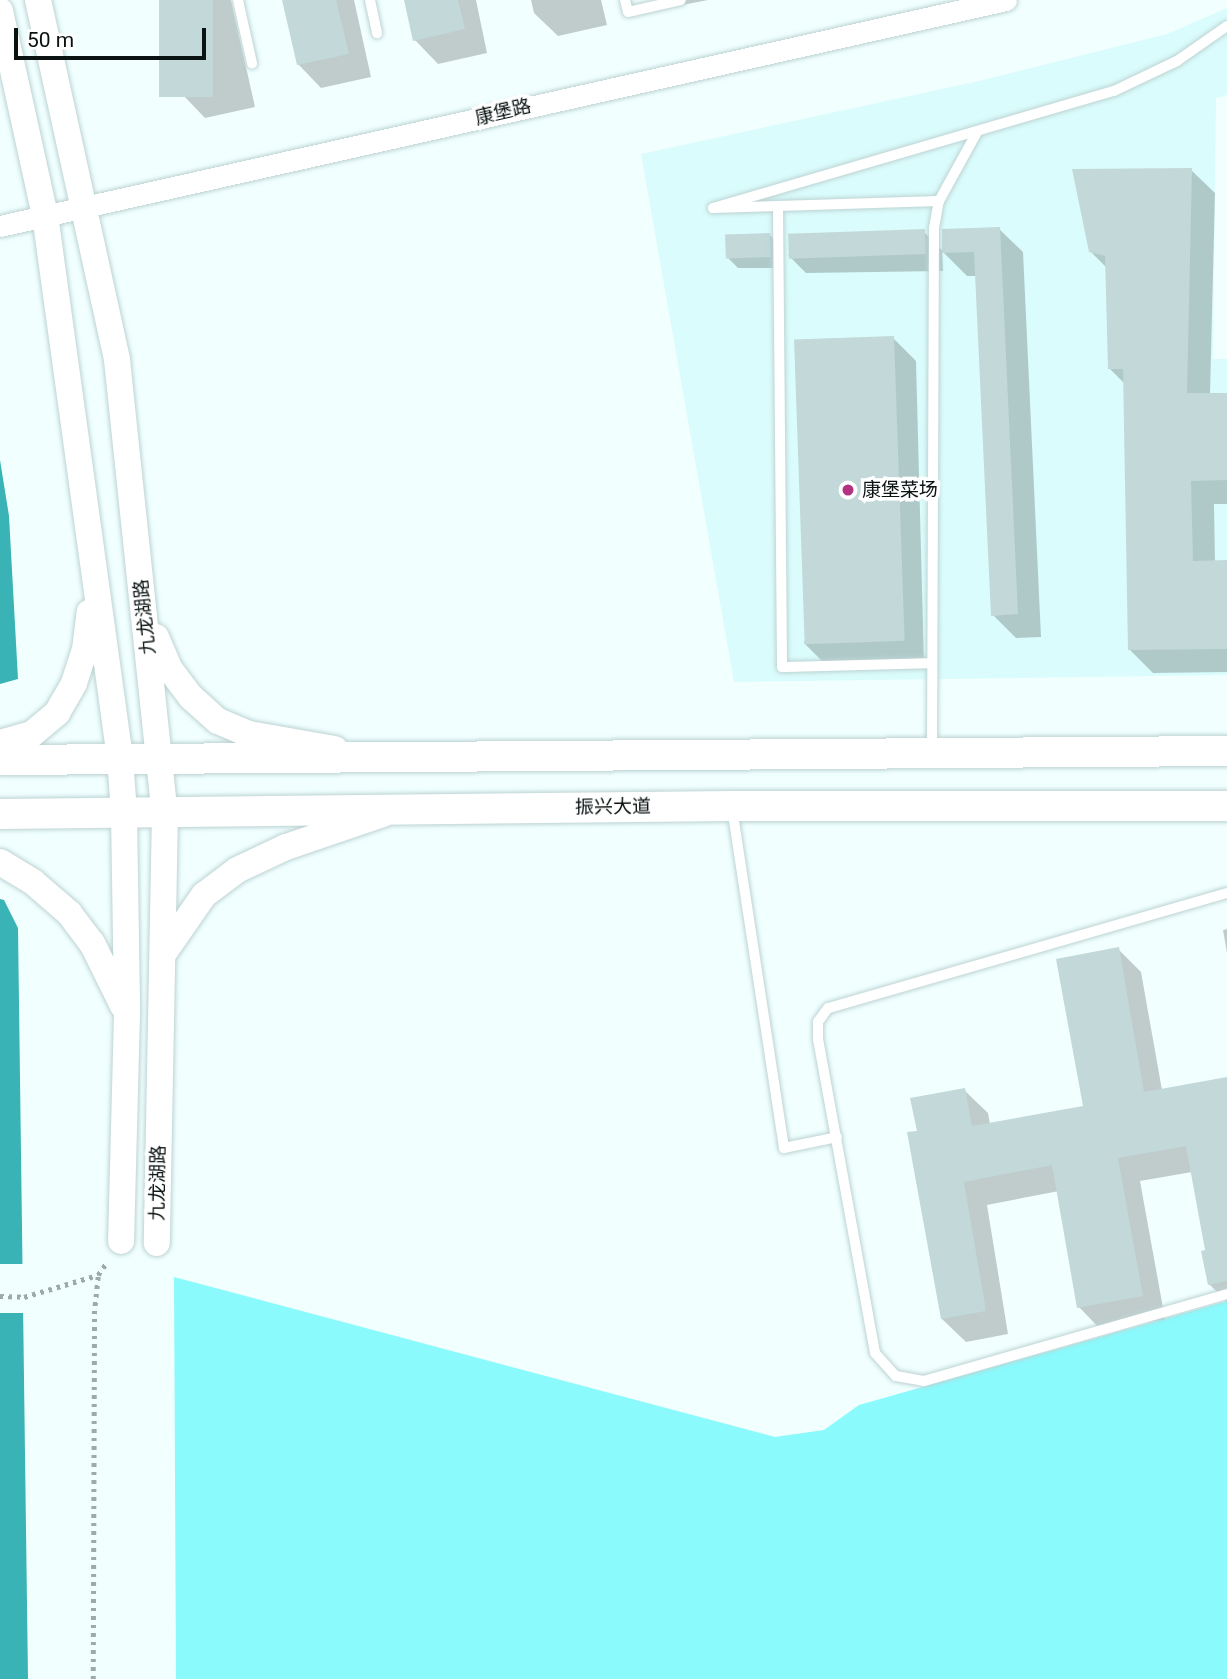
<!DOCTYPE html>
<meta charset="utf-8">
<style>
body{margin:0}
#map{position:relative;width:1227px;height:1679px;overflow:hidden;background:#f1ffff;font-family:Roboto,"Noto Sans SC",sans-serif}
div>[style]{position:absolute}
.built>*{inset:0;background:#dbfcfc}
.green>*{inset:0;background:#8afafd}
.water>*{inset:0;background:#3ab3b6}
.pier>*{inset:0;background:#f1ffff;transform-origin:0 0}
.shadow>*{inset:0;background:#0003}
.building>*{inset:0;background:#c2d8d9;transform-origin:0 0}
.path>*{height:4.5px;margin-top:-2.25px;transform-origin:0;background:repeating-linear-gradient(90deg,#9eaaaa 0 3.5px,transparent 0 8.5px)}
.roads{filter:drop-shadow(0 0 2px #bdd3d3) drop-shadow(0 0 2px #bdd3d3)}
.service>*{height:10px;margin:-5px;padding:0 5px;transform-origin:5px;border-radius:5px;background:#fff}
.minor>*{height:21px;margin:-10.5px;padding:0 10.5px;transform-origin:10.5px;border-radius:10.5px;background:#fff}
.tertiary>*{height:26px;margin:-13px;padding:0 13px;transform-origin:13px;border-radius:13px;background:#fff}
.secondary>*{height:30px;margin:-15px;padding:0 15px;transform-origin:15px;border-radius:15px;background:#fff}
.dots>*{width:19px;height:19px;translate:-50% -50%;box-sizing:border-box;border:4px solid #fff;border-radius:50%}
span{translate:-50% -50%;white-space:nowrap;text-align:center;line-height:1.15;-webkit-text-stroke:7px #fff;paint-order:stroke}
.street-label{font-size:19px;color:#0a1212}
.poi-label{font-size:19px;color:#0a1212}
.left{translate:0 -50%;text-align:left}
.scale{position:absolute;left:14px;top:28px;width:192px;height:32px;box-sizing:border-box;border:4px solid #0a1212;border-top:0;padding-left:9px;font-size:21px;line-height:24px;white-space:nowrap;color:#0a1212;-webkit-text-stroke:5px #fff;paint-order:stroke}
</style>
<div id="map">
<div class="built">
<div style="clip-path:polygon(1227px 8px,1227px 95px,1216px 98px,1213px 359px,1227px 359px,1227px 675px,734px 682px,641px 154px,979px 81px,1167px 34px)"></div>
</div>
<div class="green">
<div style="clip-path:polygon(174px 1277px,775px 1437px,824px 1430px,859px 1405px,1227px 1301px,1227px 1679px,176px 1679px)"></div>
</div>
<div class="water">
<div style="clip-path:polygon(0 460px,9px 516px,18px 679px,0 684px)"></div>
<div style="clip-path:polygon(0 899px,4px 900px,18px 928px,28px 1679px,0 1679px)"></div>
</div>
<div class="pier">
<div style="left:0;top:1264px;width:26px;height:49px"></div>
</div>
<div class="shadow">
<div style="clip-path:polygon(161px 0,231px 0,255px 107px,205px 118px,182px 94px)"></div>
<div style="clip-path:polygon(284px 0,354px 0,371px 77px,321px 88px,298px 64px)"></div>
<div style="clip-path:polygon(406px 0,476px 0,487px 53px,438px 64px,415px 40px)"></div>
<div style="clip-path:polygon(531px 0,601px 0,607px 25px,558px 36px,534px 13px)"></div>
<div style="clip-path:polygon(665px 0,708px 0,672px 7px)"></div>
<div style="clip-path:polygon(1191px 170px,1215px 193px,1210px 395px,1227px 394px,1227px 504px,1214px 504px,1215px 562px,1227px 562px,1227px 672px,1153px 673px,1129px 649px,1125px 384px,1109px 368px,1107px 268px,1090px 251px)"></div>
<div style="clip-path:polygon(999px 229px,1023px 252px,1041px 637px,1016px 638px,993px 615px,977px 276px,967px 276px,942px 251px,943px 271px,806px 273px,788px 255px,924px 232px,944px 252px)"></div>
<div style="clip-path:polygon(770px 235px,781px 247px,781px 268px,738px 268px,727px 257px)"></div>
<div style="clip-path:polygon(893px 338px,916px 361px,924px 664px,827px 666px,804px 643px)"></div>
<div style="clip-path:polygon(1227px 929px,1227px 953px,1223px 930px)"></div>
<div style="clip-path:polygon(1118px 949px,1141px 972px,1162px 1090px,1227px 1079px,1227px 1302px,1209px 1284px,1207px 1251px,1192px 1172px,1140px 1181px,1165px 1319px,1102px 1331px,1079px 1307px,1059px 1191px,987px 1205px,1008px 1334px,966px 1342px,942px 1319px,919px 1132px,964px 1090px,988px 1113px,990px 1124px,1085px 1107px)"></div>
</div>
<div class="building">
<div style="left:159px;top:0;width:54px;height:97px"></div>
<div style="clip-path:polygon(282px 0,336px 0,349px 54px,297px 65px)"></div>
<div style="clip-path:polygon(404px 0,458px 0,465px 29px,413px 41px)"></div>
<div style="clip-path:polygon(1192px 168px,1187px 393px,1227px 393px,1227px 480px,1191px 481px,1193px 561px,1227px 560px,1227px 649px,1128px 650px,1123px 369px,1108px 369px,1105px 256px,1089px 252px,1072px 169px)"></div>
<div style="clip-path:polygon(1000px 227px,1018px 614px,991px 616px,974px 252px,942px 253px,942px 229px)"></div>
<div style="left:925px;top:229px;width:25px;height:137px;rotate:88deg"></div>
<div style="left:770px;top:233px;width:24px;height:45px;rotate:88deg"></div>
<div style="left:894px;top:336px;width:305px;height:100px;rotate:88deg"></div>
<div style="clip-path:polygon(1119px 947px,1144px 1092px,1227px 1077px,1227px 1281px,1208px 1285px,1201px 1251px,1205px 1250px,1186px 1146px,1118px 1158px,1143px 1296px,1077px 1308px,1052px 1165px,964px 1182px,986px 1311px,941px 1319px,907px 1132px,917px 1131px,910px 1098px,965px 1088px,972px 1126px,1083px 1106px,1056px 959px)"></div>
</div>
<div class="path">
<div style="left:0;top:1296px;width:24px;rotate:2deg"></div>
<div style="left:24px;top:1297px;width:77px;rotate:-16.6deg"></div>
<div style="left:93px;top:1679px;width:365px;rotate:-89.8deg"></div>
<div style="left:94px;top:1314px;width:39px;rotate:-84deg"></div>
<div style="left:98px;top:1275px;width:16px;rotate:-55deg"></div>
</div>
<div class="roads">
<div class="service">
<div style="left:238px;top:0;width:65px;rotate:77.5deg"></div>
<div style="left:370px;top:0;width:34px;rotate:78deg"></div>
<div style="left:625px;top:0;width:12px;rotate:76deg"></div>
<div style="left:628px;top:12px;width:54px;rotate:-12.8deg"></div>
<div style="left:977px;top:132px;width:79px;rotate:118.8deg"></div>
<div style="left:939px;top:201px;width:226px;rotate:178.2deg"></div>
<div style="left:713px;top:208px;width:418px;rotate:-16.3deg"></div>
<div style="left:1114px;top:91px;width:70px;rotate:-25.5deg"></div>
<div style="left:1177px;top:61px;width:61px;rotate:-35deg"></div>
<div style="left:778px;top:206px;width:461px;rotate:89.5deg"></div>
<div style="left:782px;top:667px;width:150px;rotate:-1.5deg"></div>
<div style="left:932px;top:750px;width:522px;rotate:-89.78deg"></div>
<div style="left:934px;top:228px;width:27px;rotate:-80deg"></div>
<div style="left:732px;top:808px;width:344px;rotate:81.3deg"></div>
<div style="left:784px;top:1148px;width:54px;rotate:-11.7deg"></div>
<div style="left:1227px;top:893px;width:415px;rotate:163.9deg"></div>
<div style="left:828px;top:1008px;width:17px;rotate:126deg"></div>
<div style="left:818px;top:1022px;width:17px;rotate:90deg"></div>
<div style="left:818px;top:1039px;width:319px;rotate:79.7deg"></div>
<div style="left:875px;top:1353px;width:31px;rotate:48deg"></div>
<div style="left:896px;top:1376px;width:28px;rotate:10deg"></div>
<div style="left:924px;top:1381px;width:315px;rotate:-16deg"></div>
</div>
<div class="minor">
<div style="left:0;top:226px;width:1031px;rotate:-12.66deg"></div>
</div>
<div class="tertiary">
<div style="left:38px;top:0;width:369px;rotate:77.6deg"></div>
<div style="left:117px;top:360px;width:456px;rotate:84deg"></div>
<div style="left:165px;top:813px;width:430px;rotate:91.1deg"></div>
<div style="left:0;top:11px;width:209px;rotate:77.6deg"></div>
<div style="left:45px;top:215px;width:548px;rotate:82.14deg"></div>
<div style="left:120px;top:758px;width:55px;rotate:85.8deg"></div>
<div style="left:124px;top:813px;width:201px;rotate:89.1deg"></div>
<div style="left:127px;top:1014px;width:227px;rotate:91.5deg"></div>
<div style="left:156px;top:637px;width:34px;rotate:67deg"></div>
<div style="left:169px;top:668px;width:36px;rotate:53deg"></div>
<div style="left:191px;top:697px;width:36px;rotate:42deg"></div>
<div style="left:218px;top:721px;width:34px;rotate:23deg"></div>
<div style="left:249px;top:734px;width:87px;rotate:9.9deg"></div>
<div style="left:0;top:743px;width:33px;rotate:-16deg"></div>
<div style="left:32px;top:734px;width:33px;rotate:-40deg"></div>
<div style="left:57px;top:713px;width:34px;rotate:-60deg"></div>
<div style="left:74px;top:683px;width:35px;rotate:-72deg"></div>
<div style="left:85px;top:650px;width:38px;rotate:-83deg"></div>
<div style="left:0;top:862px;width:39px;rotate:31deg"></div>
<div style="left:33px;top:882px;width:48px;rotate:40.7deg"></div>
<div style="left:69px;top:913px;width:38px;rotate:53deg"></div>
<div style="left:92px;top:943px;width:70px;rotate:63.8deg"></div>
<div style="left:163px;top:954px;width:72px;rotate:-55.2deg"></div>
<div style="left:204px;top:895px;width:41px;rotate:-37.1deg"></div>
<div style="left:237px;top:870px;width:54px;rotate:-25.1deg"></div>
<div style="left:286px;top:847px;width:102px;rotate:-18.8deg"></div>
</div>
<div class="secondary">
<div style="left:0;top:760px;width:1227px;rotate:-0.42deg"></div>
<div style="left:0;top:814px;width:732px;rotate:-0.63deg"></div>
<div style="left:732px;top:806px;width:495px"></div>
</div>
</div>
<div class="dots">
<div style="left:848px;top:490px;background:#b33380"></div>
</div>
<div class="street-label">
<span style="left:503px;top:112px;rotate:-13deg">康堡路</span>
<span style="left:145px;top:617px;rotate:-96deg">九龙湖路</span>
<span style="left:613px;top:807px;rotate:-1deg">振兴大道</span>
<span style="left:158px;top:1183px;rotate:-89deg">九龙湖路</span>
</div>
<div class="poi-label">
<span class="left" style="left:862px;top:490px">康堡菜场</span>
</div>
<div class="scale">50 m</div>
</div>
